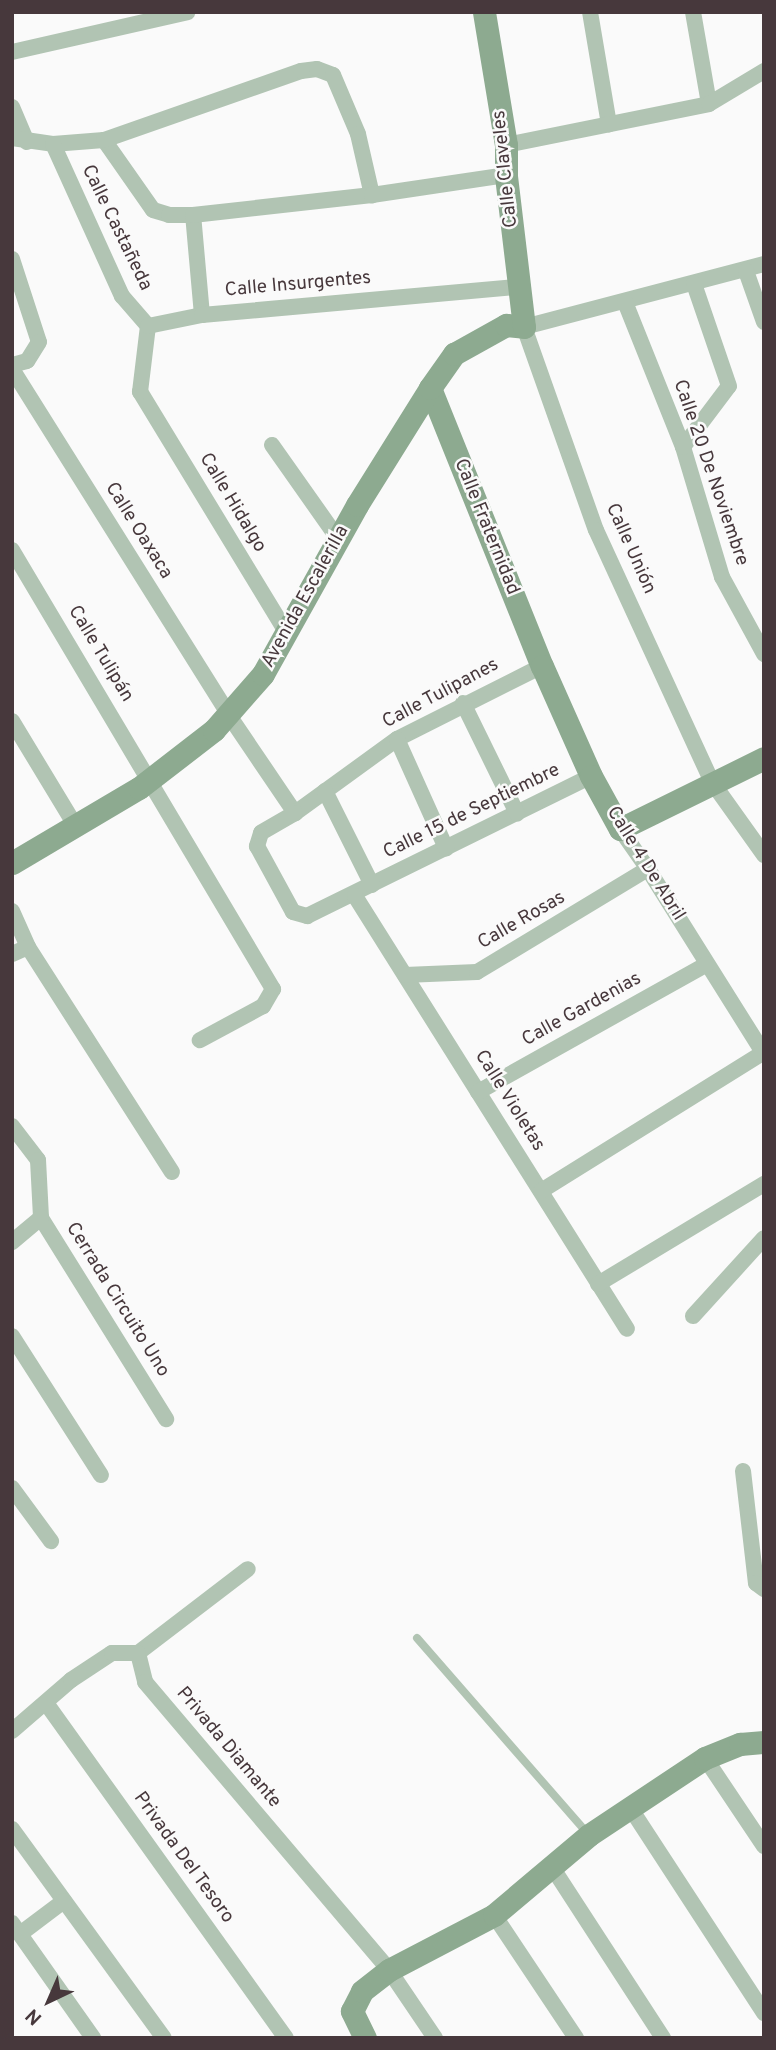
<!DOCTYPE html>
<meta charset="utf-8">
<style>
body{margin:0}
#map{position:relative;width:776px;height:2050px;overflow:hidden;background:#fafafa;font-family:Overpass,sans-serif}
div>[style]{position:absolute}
.lane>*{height:8px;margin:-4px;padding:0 4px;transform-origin:4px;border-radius:4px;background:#b1c4b3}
.street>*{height:16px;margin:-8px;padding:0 8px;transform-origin:8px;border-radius:8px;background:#b1c4b3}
.secondary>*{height:23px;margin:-11.5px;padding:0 11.5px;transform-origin:11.5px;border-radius:11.5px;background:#8daa90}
span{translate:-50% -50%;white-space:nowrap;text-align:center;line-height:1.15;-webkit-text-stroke:5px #fafafa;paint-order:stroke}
.street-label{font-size:19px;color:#47383c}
.frame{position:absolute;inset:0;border:14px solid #47383c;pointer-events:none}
.north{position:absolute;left:14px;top:1966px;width:70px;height:70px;-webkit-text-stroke:5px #fafafa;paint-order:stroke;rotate:224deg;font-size:19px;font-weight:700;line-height:28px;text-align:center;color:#47383c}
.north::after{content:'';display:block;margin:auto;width:24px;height:32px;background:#47383c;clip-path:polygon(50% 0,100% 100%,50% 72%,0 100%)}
</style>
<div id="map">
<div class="lane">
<div style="left:417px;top:1638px;width:259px;rotate:48.9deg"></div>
</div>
<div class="street">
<div style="left:590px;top:12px;width:114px;rotate:80.4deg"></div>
<div style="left:693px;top:12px;width:93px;rotate:80.1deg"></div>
<div style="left:12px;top:52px;width:180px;rotate:-12.8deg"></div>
<div style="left:12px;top:107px;width:38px;rotate:67deg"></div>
<div style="left:12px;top:138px;width:41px;rotate:8.3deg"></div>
<div style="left:53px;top:144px;width:51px;rotate:-4.5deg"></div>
<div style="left:104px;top:140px;width:85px;rotate:55deg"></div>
<div style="left:153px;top:210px;width:17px;rotate:17deg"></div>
<div style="left:169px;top:215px;width:24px"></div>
<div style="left:104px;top:140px;width:209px;rotate:-19.3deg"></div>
<div style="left:301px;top:71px;width:16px;rotate:-7deg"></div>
<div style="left:317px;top:69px;width:17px;rotate:21deg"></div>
<div style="left:333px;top:75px;width:64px;rotate:67deg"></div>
<div style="left:358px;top:134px;width:63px;rotate:77.1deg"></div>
<div style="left:53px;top:144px;width:167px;rotate:65.6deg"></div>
<div style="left:122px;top:296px;width:40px;rotate:49deg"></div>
<div style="left:506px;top:145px;width:207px;rotate:-11.4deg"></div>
<div style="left:709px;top:104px;width:64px;rotate:-31deg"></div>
<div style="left:12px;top:259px;width:87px;rotate:72deg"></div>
<div style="left:39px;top:342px;width:22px;rotate:122deg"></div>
<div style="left:27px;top:361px;width:16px;rotate:165deg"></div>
<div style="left:764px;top:264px;width:248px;rotate:165.3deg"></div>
<div style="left:524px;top:327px;width:215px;rotate:70.5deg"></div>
<div style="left:596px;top:530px;width:277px;rotate:65.3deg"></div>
<div style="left:712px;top:782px;width:90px;rotate:54.5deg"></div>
<div style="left:746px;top:271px;width:54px;rotate:70.6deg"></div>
<div style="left:625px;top:302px;width:156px;rotate:68.2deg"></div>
<div style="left:683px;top:447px;width:136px;rotate:73.3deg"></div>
<div style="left:722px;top:577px;width:88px;rotate:61.4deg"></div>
<div style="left:202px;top:315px;width:100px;rotate:-95.1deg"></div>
<div style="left:193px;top:215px;width:180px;rotate:-6.4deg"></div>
<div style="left:372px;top:195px;width:135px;rotate:-8.5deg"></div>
<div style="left:12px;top:369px;width:407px;rotate:57.9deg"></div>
<div style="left:228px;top:714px;width:120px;rotate:55.9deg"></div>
<div style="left:272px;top:445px;width:116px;rotate:54.8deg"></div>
<div style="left:683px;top:447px;width:76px;rotate:-53deg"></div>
<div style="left:729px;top:386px;width:108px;rotate:-108.9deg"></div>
<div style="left:12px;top:550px;width:511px;rotate:59.27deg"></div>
<div style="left:273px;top:989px;width:20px;rotate:120deg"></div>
<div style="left:263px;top:1006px;width:72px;rotate:151.6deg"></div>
<div style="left:288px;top:635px;width:285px;rotate:-121.3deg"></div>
<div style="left:140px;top:392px;width:66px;rotate:-83.1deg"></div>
<div style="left:148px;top:326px;width:55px;rotate:-11.5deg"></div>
<div style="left:202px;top:315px;width:317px;rotate:-5.1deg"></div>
<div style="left:542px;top:666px;width:162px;rotate:153.3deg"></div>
<div style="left:397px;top:739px;width:126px;rotate:144deg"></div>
<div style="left:295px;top:813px;width:39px;rotate:150deg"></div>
<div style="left:261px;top:833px;width:14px;rotate:107deg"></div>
<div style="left:257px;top:846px;width:75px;rotate:61.4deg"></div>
<div style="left:293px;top:912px;width:15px;rotate:16deg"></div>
<div style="left:307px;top:916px;width:317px;rotate:-26.2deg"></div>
<div style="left:463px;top:703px;width:123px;rotate:63.9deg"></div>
<div style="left:12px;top:721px;width:122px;rotate:58.8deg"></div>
<div style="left:397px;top:739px;width:120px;rotate:65.8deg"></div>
<div style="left:325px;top:791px;width:105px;rotate:63.4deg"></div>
<div style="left:620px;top:829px;width:49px;rotate:55deg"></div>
<div style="left:648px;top:869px;width:218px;rotate:57.9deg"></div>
<div style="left:355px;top:896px;width:511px;rotate:57.86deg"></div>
<div style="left:12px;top:911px;width:39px;rotate:66deg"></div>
<div style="left:28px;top:947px;width:17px;rotate:156deg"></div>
<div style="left:28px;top:947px;width:267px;rotate:57.4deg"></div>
<div style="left:405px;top:975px;width:72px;rotate:-2.4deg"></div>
<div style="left:477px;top:972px;width:200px;rotate:-31.1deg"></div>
<div style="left:478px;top:1092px;width:262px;rotate:-29.2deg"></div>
<div style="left:12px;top:1126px;width:43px;rotate:52.6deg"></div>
<div style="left:38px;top:1160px;width:58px;rotate:87deg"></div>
<div style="left:41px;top:1218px;width:237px;rotate:58.1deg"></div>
<div style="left:541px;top:1191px;width:261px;rotate:-31.9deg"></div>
<div style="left:12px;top:1242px;width:38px;rotate:-40deg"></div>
<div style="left:598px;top:1284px;width:194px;rotate:-31.1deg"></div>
<div style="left:693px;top:1316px;width:105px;rotate:-47.7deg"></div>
<div style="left:12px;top:1336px;width:165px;rotate:57.4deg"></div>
<div style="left:743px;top:1471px;width:113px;rotate:83.4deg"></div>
<div style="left:756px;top:1583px;width:10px;rotate:37deg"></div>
<div style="left:12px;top:1488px;width:66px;rotate:53.7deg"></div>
<div style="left:138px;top:1653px;width:30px;rotate:76deg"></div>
<div style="left:145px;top:1682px;width:377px;rotate:49.7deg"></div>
<div style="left:389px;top:1970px;width:82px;rotate:55.9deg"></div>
<div style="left:138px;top:1653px;width:138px;rotate:-37.4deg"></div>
<div style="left:46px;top:1703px;width:412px;rotate:54.4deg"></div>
<div style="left:12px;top:1731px;width:78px;rotate:-40.8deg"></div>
<div style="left:71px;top:1680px;width:49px;rotate:-33.4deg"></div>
<div style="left:112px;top:1653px;width:26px"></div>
<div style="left:705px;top:1758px;width:106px;rotate:56.2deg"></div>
<div style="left:631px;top:1809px;width:244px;rotate:56.9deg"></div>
<div style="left:12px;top:1829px;width:258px;rotate:54deg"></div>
<div style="left:552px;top:1867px;width:204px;rotate:57deg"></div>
<div style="left:494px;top:1915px;width:148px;rotate:56.3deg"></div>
<div style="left:12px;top:1923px;width:141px;rotate:54.8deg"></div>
<div style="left:20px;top:1934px;width:55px;rotate:-36.9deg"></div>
</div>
<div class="secondary">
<div style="left:430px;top:388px;width:300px;rotate:68.1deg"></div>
<div style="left:542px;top:666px;width:120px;rotate:66deg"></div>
<div style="left:591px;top:776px;width:60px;rotate:61.3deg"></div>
<div style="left:620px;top:829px;width:161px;rotate:-26.2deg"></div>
<div style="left:12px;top:863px;width:147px;rotate:-30.6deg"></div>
<div style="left:139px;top:788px;width:95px;rotate:-37.7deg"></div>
<div style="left:214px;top:730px;width:74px;rotate:-48.8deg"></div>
<div style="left:263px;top:674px;width:193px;rotate:-60.9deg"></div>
<div style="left:357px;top:505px;width:138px;rotate:-58deg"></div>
<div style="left:430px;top:388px;width:42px;rotate:-54.8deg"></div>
<div style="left:454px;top:354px;width:60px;rotate:-29.1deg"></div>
<div style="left:506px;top:325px;width:18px;rotate:6deg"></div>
<div style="left:524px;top:327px;width:153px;rotate:-96.8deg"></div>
<div style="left:506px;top:175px;width:30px;rotate:-90deg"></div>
<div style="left:506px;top:145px;width:135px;rotate:-99.4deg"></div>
<div style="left:365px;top:2038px;width:30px;rotate:-116deg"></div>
<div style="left:352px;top:2011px;width:22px;rotate:-63deg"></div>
<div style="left:362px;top:1991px;width:34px;rotate:-38deg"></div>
<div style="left:389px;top:1970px;width:119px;rotate:-27.6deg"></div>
<div style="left:494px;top:1915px;width:124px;rotate:-40.1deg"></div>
<div style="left:589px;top:1835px;width:139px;rotate:-33.6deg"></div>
<div style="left:705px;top:1758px;width:38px;rotate:-22deg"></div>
<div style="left:740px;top:1744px;width:24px;rotate:-5deg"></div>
</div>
<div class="street-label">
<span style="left:506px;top:169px;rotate:-96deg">Calle Claveles</span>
<span style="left:116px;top:228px;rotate:64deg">Calle Castañeda</span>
<span style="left:298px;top:285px;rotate:-5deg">Calle Insurgentes</span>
<span style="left:710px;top:473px;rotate:71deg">Calle 20 De Noviembre</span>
<span style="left:232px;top:503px;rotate:59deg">Calle Hidalgo</span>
<span style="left:486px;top:527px;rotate:68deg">Calle Fraternidad</span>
<span style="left:138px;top:531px;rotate:58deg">Calle Oaxaca</span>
<span style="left:630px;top:549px;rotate:66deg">Calle Unión</span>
<span style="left:306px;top:597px;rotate:-61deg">Avenida Escalerilla</span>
<span style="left:100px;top:654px;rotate:59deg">Calle Tulipán</span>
<span style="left:441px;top:694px;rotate:-28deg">Calle Tulipanes</span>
<span style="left:472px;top:812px;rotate:-26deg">Calle 15 de Septiembre</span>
<span style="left:645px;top:864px;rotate:58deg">Calle 4 De Abril</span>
<span style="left:522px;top:921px;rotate:-30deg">Calle Rosas</span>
<span style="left:582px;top:1010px;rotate:-29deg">Calle Gardenias</span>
<span style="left:509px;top:1101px;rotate:58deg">Calle Violetas</span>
<span style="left:117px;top:1300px;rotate:58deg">Cerrada Circuito Uno</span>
<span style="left:228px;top:1748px;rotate:50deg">Privada Diamante</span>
<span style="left:183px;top:1858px;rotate:54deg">Privada Del Tesoro</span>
</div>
<div class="frame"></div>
<div class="north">N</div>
</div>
